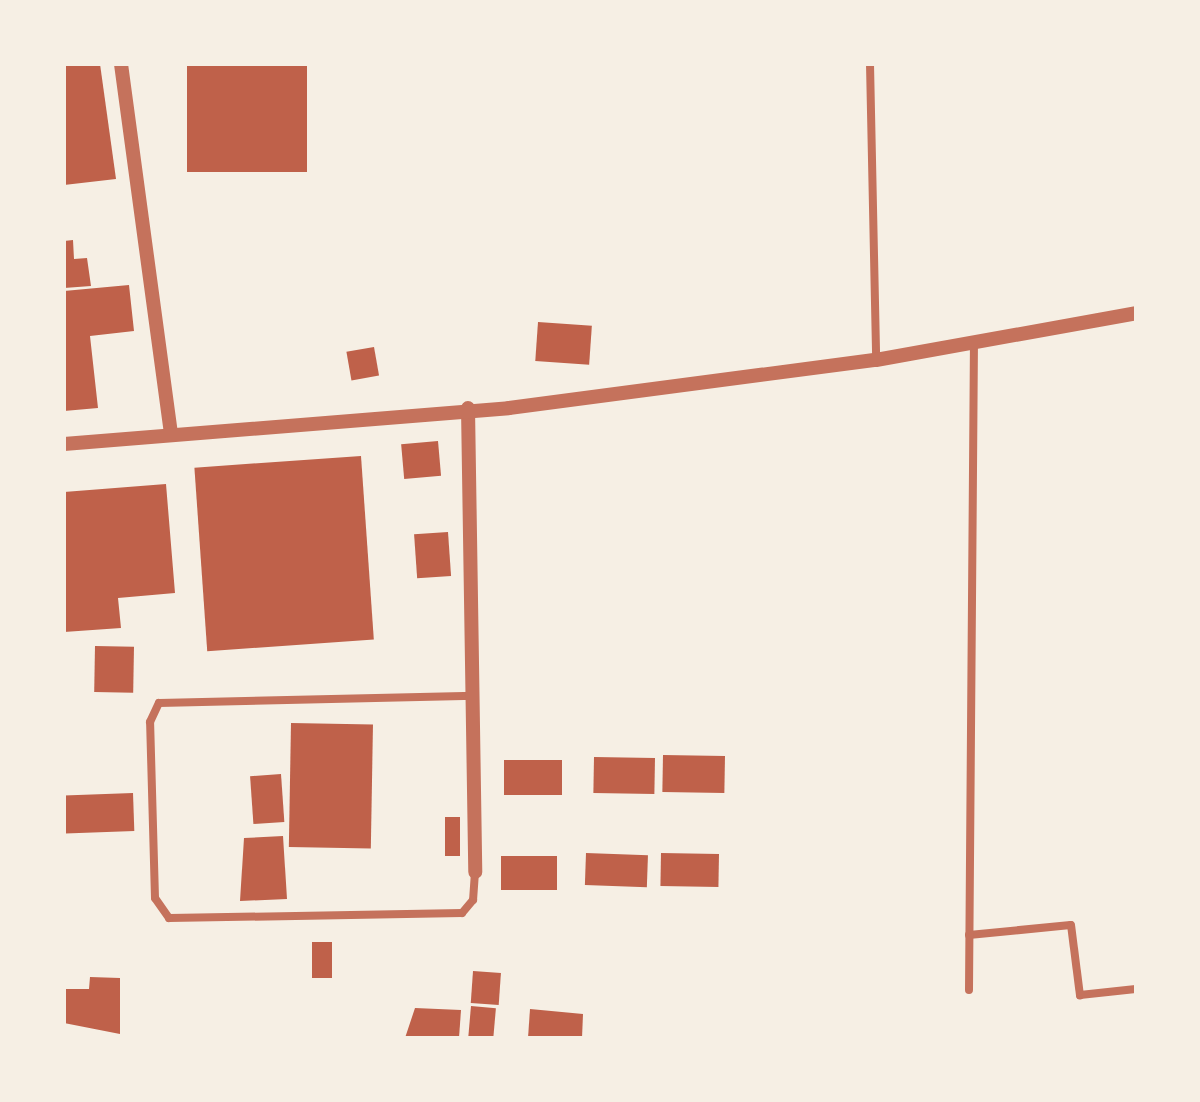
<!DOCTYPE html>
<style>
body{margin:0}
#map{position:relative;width:1200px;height:1102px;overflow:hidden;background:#f6efe4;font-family:Signika,sans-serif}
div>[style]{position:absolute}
.building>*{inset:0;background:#bf614a;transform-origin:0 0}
.minor>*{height:8px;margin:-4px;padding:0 4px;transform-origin:4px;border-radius:4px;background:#c5725c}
.tertiary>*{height:14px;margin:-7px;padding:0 7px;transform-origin:7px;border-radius:7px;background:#c5725c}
span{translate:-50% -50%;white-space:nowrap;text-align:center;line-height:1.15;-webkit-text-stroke:7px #f6efe4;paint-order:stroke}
.frame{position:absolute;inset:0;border:66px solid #f6efe4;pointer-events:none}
</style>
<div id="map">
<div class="building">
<div style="clip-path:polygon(64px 64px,100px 64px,116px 179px,64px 185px)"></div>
<div style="left:187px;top:64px;width:120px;height:108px"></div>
<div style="clip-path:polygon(73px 240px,74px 259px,87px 258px,91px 286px,64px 288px,64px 241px)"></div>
<div style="clip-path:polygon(129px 285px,134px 331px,90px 336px,98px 408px,64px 411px,64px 291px)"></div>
<div style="left:538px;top:322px;width:54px;height:39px;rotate:4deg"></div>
<div style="left:374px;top:347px;width:29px;height:28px;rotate:80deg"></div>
<div style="left:438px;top:441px;width:35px;height:37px;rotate:85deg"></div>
<div style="left:361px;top:456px;width:184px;height:167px;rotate:86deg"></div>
<div style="clip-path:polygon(166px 484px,175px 593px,118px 598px,121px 628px,64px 632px,64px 492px)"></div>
<div style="left:448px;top:532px;width:44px;height:34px;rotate:86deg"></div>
<div style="left:95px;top:646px;width:39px;height:46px;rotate:1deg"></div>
<div style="left:291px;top:723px;width:82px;height:124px;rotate:1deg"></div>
<div style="left:663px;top:755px;width:62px;height:37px;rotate:1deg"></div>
<div style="left:594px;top:757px;width:61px;height:36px;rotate:1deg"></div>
<div style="left:504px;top:760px;width:58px;height:35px"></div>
<div style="left:281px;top:774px;width:48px;height:31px;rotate:86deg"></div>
<div style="left:133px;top:793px;width:38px;height:69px;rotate:88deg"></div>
<div style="left:445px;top:817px;width:15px;height:39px"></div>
<div style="clip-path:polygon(283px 836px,287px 899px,240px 901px,244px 838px)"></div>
<div style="left:586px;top:853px;width:62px;height:32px;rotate:2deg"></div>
<div style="left:661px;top:853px;width:58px;height:33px;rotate:1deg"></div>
<div style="left:557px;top:856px;width:34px;height:56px;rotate:90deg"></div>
<div style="left:312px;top:942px;width:20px;height:36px"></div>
<div style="left:473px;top:971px;width:28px;height:32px;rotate:4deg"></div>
<div style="clip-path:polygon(90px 977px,120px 978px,120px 1034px,64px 1023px,64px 989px,89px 989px)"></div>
<div style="left:471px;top:1006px;width:25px;height:32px;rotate:5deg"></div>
<div style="clip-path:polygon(415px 1008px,461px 1010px,459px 1038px,405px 1038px)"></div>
<div style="clip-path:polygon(530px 1009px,583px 1014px,582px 1038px,528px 1038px)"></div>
</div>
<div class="minor">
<div style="left:870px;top:64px;width:296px;rotate:88.8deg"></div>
<div style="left:475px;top:872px;width:28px;rotate:94deg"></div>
<div style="left:473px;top:900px;width:17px;rotate:130deg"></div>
<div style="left:462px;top:913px;width:293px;rotate:179deg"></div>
<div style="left:169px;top:918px;width:24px;rotate:-125deg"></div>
<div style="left:155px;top:898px;width:176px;rotate:-91.6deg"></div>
<div style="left:150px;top:722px;width:21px;rotate:-65deg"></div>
<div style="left:159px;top:703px;width:316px;rotate:-1.3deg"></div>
<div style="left:969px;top:935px;width:102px;rotate:-5.6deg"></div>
<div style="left:1071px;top:925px;width:71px;rotate:82.7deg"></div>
<div style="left:1080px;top:995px;width:56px;rotate:-6.1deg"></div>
<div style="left:969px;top:990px;width:647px;rotate:-89.56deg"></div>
</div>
<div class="tertiary">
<div style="left:121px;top:64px;width:371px;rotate:82.3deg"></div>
<div style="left:468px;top:408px;width:464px;rotate:89.1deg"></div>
<div style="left:64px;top:444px;width:446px;rotate:-4.6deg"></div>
<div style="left:509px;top:408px;width:370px;rotate:-7.5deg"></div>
<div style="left:876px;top:360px;width:264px;rotate:-10.2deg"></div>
</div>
<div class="frame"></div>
</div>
